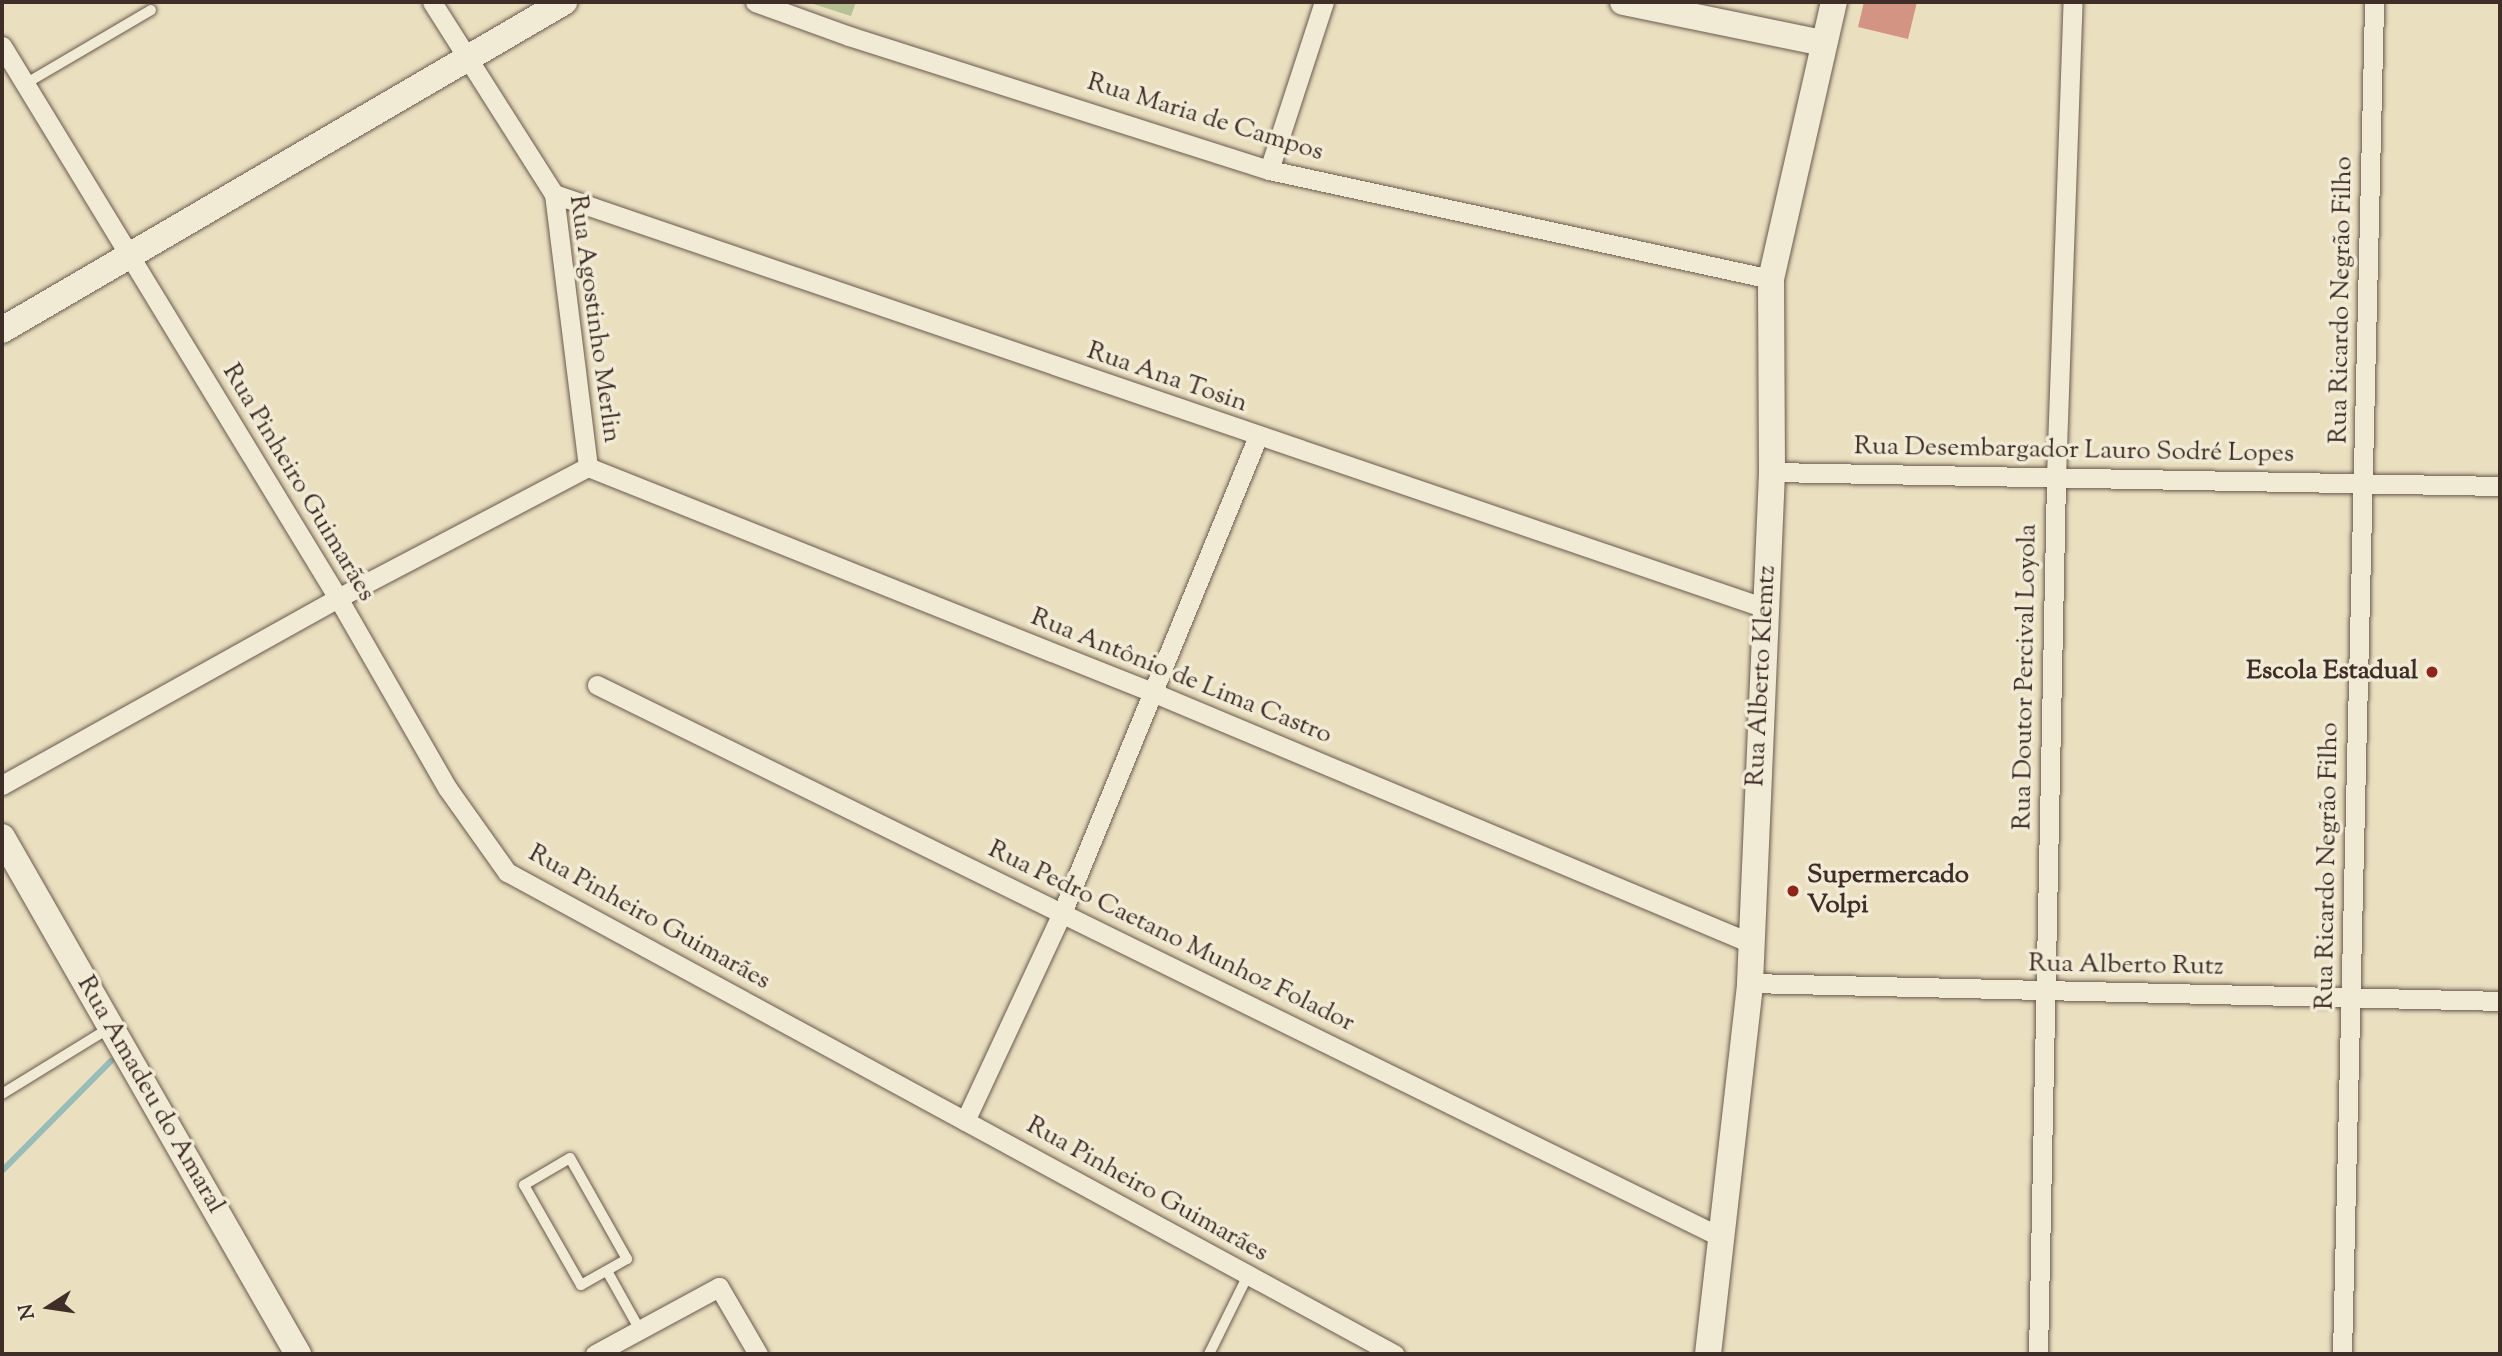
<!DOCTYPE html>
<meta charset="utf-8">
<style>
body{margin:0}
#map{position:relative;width:2502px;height:1356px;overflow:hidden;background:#eadfbf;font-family:"Sorts Mill Goudy",serif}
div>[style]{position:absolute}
.green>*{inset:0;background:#b4c294}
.stream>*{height:6px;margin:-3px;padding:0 3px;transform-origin:3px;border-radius:3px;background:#98bcb7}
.building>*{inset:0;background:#d49483}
.roads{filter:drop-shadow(0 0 2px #6a5a4e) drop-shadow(0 0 2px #6a5a4e)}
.lane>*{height:10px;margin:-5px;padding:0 5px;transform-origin:5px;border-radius:5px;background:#f1ead5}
.street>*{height:19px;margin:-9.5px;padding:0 9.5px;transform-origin:9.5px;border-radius:9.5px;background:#f1ead5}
.secondary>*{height:26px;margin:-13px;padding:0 13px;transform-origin:13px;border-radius:13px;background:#f1ead5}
.dots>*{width:19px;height:19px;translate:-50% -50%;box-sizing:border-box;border:4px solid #f1ead5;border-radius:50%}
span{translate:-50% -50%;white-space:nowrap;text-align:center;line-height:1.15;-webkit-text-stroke:7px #f1ead5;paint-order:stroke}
.street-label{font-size:26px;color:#3f2e28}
.poi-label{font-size:26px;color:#3f2e28;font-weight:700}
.right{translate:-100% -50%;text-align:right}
.left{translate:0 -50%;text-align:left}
.frame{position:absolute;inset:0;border:4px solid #3f2e28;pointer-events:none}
.north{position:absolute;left:14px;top:1272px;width:70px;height:70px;-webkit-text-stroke:5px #f1ead5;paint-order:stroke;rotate:258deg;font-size:19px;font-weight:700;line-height:28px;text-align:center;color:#3f2e28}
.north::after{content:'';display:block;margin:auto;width:24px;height:32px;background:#3f2e28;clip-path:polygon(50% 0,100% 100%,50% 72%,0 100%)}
</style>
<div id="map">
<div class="green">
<div style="clip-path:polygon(807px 2px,856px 2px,851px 16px)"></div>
</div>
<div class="stream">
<div style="left:2px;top:1171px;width:155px;rotate:-45.3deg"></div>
</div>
<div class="building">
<div style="clip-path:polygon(1864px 2px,1917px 2px,1908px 39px,1858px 27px)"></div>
</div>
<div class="roads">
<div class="lane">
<div style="left:25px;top:84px;width:146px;rotate:-30.4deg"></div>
<div style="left:2px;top:1094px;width:128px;rotate:-31.6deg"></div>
<div style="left:570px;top:1158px;width:116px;rotate:60.6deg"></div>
<div style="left:627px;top:1259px;width:53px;rotate:150.5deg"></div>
<div style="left:581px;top:1285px;width:115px;rotate:-119.7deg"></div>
<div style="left:524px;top:1185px;width:53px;rotate:-30.4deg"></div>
<div style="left:607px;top:1271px;width:68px;rotate:60.8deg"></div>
<div style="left:1209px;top:1354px;width:88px;rotate:-63.7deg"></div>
</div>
<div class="street">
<div style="left:432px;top:2px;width:227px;rotate:57.6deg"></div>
<div style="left:554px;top:194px;width:275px;rotate:82.9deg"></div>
<div style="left:755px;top:2px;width:100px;rotate:19.9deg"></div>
<div style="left:849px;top:36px;width:441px;rotate:17.7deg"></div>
<div style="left:1269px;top:170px;width:514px;rotate:12.25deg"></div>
<div style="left:2px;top:46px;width:646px;rotate:58.67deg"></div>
<div style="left:338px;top:598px;width:220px;rotate:60.1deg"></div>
<div style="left:448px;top:789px;width:102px;rotate:54.6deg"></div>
<div style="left:507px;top:872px;width:1010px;rotate:28.52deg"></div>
<div style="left:1269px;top:170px;width:177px;rotate:-71.9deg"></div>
<div style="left:554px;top:194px;width:1280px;rotate:18.87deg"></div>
<div style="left:588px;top:467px;width:607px;rotate:21.75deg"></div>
<div style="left:1152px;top:692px;width:649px;rotate:22.74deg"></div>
<div style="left:1772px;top:472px;width:728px;rotate:1.1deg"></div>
<div style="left:597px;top:685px;width:1252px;rotate:26.16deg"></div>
<div style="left:2px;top:785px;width:385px;rotate:-29.1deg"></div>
<div style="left:338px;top:598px;width:282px;rotate:-27.7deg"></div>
<div style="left:1750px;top:983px;width:750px;rotate:1.37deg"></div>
<div style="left:965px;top:1121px;width:230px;rotate:-65deg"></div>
<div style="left:1062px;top:913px;width:516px;rotate:-67.66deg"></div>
<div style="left:595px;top:1354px;width:141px;rotate:-28.4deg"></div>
<div style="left:719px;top:1287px;width:78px;rotate:59.8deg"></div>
<div style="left:2038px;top:1354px;width:877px;rotate:-88.82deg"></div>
<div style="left:2056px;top:477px;width:475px;rotate:-88deg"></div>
<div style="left:2342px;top:1354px;width:1352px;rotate:-88.64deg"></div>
</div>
<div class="secondary">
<div style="left:1623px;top:2px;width:204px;rotate:11.6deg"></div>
<div style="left:2px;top:330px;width:651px;rotate:-30.27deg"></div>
<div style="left:2px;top:837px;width:596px;rotate:60.21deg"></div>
<div style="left:1708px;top:1354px;width:373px;rotate:-83.5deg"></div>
<div style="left:1750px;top:983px;width:511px;rotate:-87.53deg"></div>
<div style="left:1772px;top:472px;width:193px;rotate:-90.3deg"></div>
<div style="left:1771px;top:279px;width:284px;rotate:-77.2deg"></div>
</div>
</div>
<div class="dots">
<div style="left:2432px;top:672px;background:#8f2418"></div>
<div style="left:1793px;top:891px;background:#8f2418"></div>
</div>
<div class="street-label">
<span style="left:1205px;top:118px;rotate:17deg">Rua Maria de Campos</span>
<span style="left:2342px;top:300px;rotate:-89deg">Rua Ricardo Negrão Filho</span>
<span style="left:594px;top:319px;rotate:82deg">Rua Agostinho Merlin</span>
<span style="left:1167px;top:378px;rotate:19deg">Rua Ana Tosin</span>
<span style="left:2074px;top:451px;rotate:1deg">Rua Desembargador Lauro Sodré Lopes</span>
<span style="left:298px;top:483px;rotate:59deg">Rua Pinheiro Guimarães</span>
<span style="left:1762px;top:676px;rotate:-87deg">Rua Alberto Klemtz</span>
<span style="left:1181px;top:677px;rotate:22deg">Rua Antônio de Lima Castro</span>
<span style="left:2026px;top:677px;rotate:-89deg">Rua Doutor Percival Loyola</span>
<span style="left:2328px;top:866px;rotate:-89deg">Rua Ricardo Negrão Filho</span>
<span style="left:649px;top:918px;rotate:29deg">Rua Pinheiro Guimarães</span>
<span style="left:1171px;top:937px;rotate:26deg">Rua Pedro Caetano Munhoz Folador</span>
<span style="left:2126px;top:966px;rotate:1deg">Rua Alberto Rutz</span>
<span style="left:150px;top:1095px;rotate:60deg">Rua Amadeu do Amaral</span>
<span style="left:1147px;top:1190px;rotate:29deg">Rua Pinheiro Guimarães</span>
</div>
<div class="poi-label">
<span class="right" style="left:2418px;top:672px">Escola Estadual</span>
<span class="left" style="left:1807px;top:891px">Supermercado<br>Volpi</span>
</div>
<div class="frame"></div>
<div class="north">N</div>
</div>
